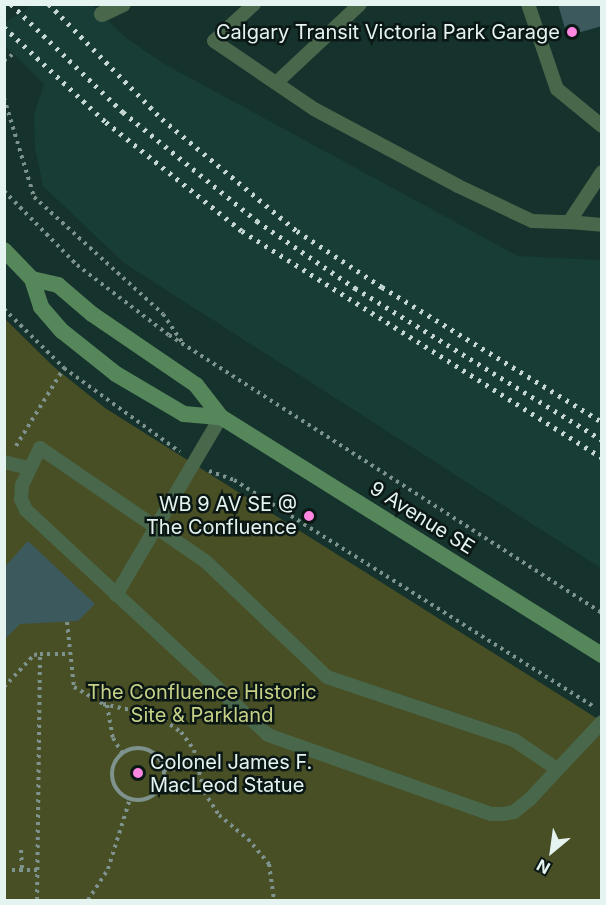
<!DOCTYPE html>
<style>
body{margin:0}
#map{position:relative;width:606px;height:905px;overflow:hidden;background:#16322c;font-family:Inter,sans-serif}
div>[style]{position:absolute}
.built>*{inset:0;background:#173d36}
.green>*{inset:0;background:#494f25}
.pier>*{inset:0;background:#16322c}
.building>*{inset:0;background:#3c595e}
.path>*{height:4px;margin-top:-2px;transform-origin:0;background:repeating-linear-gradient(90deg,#7e938e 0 3px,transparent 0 7.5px)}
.path>.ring{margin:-2px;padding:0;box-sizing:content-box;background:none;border:4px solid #7e938e;border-radius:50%}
.service>*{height:14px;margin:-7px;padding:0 7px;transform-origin:7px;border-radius:7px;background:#48674b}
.minor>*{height:16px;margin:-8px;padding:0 8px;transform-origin:8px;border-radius:8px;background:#48674b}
.secondary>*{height:16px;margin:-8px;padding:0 8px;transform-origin:8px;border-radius:8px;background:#56875b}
.rail>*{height:4.5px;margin-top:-2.25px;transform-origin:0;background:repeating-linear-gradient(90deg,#c6d7d3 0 3px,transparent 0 9px)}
.dots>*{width:16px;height:16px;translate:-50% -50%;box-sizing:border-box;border:3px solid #0b1714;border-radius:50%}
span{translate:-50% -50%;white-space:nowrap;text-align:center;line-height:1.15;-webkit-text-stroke:5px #0b1714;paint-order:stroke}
.poi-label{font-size:20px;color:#e5f4f0}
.right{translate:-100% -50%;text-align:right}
.left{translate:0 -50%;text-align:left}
.street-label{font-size:20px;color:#e5f4f0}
.park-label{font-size:20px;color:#c6d187}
.frame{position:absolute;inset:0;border:6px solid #e5f4f0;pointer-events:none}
.north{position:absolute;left:522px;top:821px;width:60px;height:60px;-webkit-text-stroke:4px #0b1714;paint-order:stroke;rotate:209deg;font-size:16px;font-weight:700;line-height:24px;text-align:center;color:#e5f4f0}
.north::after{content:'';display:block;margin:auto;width:21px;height:27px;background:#e5f4f0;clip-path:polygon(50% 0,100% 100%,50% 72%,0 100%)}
</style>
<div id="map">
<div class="built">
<div style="clip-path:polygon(4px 5px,92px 5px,126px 38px,166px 65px,518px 256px,601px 260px,601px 568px,124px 263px,43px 186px,35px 148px,34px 115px,44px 84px,5px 46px)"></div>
</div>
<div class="green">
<div style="clip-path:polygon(4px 318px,54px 367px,105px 408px,601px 721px,601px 900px,5px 900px)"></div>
</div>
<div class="pier">
<div style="clip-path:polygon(5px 4px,26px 5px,29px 8px,4px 23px)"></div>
</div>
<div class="building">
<div style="clip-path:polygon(558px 4px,602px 4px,602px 26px,567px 36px)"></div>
<div style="clip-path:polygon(28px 541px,95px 604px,78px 621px,20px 624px,4px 640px,4px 568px)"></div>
</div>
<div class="path">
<div style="left:4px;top:61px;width:11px;rotate:-38deg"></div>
<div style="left:4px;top:98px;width:103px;rotate:73.1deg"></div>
<div style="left:34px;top:197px;width:174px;rotate:42.2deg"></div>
<div style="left:163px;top:314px;width:34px;rotate:56deg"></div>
<div style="left:4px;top:191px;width:104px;rotate:45.4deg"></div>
<div style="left:77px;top:265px;width:116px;rotate:37.3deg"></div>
<div style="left:169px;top:335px;width:515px;rotate:32.7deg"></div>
<div style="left:4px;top:309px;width:84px;rotate:44.5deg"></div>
<div style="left:64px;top:368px;width:143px;rotate:35.9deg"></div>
<div style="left:16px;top:446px;width:92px;rotate:-58.4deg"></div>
<div style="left:209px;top:471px;width:27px;rotate:20deg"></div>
<div style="left:234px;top:480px;width:424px;rotate:32.2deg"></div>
<div style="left:67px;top:622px;width:65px;rotate:83.9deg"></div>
<div style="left:74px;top:687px;width:34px;rotate:30deg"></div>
<div style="left:103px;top:704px;width:56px;rotate:12.3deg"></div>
<div style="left:158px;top:716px;width:28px;rotate:35deg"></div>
<div style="left:181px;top:732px;width:22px;rotate:54deg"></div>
<div style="left:194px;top:750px;width:43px;rotate:76.6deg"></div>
<div style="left:204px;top:792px;width:27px;rotate:57deg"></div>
<div style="left:219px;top:815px;width:38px;rotate:40deg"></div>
<div style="left:248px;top:839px;width:33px;rotate:50deg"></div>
<div style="left:269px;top:864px;width:36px;rotate:82deg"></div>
<div style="left:4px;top:687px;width:44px;rotate:-46.8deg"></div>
<div style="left:34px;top:655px;width:6px;rotate:-9deg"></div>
<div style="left:107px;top:705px;width:34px;rotate:80deg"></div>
<div style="left:113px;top:738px;width:17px;rotate:59deg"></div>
<div class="ring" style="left:112px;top:748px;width:48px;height:48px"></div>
<div style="left:164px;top:770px;width:32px;rotate:-4deg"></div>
<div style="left:21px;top:850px;width:20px;rotate:87deg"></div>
<div style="left:12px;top:870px;width:26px"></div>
<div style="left:37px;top:900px;width:246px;rotate:-89.3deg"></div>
<div style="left:40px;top:654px;width:28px"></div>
<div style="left:88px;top:900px;width:37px;rotate:-57deg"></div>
<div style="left:108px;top:869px;width:73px;rotate:-72.6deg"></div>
</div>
<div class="service">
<div style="left:254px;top:4px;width:54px;rotate:137.2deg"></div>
<div style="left:214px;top:41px;width:121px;rotate:34.2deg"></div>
<div style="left:314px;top:109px;width:163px;rotate:28.1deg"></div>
<div style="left:458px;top:186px;width:82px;rotate:25.3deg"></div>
<div style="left:532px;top:221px;width:37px;rotate:2deg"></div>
<div style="left:528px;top:4px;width:90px;rotate:71.2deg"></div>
<div style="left:557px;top:89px;width:58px;rotate:39.4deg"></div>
<div style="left:276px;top:83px;width:115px;rotate:-43.2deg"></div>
<div style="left:602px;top:172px;width:60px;rotate:123.4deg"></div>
<div style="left:569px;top:222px;width:33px;rotate:5deg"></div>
<div style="left:4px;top:462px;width:25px;rotate:14deg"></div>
<div style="left:116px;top:595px;width:207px;rotate:-59.5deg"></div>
<div style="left:557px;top:769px;width:52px;rotate:-146deg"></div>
<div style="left:514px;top:740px;width:197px;rotate:-161.4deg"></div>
<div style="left:327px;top:677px;width:168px;rotate:-136.4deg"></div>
<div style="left:205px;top:561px;width:200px;rotate:-145.6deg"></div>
<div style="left:40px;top:448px;width:41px;rotate:115.9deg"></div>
<div style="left:22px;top:485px;width:14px;rotate:94deg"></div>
<div style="left:21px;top:499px;width:12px;rotate:66deg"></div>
<div style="left:26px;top:510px;width:330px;rotate:42.9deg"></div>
<div style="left:268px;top:735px;width:237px;rotate:19.5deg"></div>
<div style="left:491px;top:814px;width:12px"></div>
<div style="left:503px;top:814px;width:11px;rotate:-10deg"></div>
<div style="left:514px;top:812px;width:19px;rotate:-39deg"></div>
<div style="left:529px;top:800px;width:107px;rotate:-46.9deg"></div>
</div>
<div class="minor">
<div style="left:102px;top:14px;width:23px;rotate:-25deg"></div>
</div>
<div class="secondary">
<div style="left:4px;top:250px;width:40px;rotate:46deg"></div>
<div style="left:32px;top:279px;width:29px;rotate:72deg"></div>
<div style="left:41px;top:307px;width:32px;rotate:49deg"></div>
<div style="left:62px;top:331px;width:69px;rotate:38.5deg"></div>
<div style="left:116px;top:374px;width:79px;rotate:30.5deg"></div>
<div style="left:184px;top:414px;width:37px;rotate:5deg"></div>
<div style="left:32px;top:279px;width:27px;rotate:13deg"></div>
<div style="left:58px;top:285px;width:45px;rotate:40.5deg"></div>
<div style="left:92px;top:314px;width:126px;rotate:34.3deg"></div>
<div style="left:196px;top:385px;width:41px;rotate:52deg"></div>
<div style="left:221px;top:417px;width:449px;rotate:32deg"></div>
</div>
<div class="rail">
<div style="left:11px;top:4px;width:156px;rotate:44deg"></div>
<div style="left:123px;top:112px;width:173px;rotate:39.1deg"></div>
<div style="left:257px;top:221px;width:119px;rotate:34.4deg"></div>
<div style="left:355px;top:288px;width:290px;rotate:31.6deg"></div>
<div style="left:49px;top:4px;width:161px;rotate:45.5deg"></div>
<div style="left:162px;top:119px;width:175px;rotate:39.7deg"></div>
<div style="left:297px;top:231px;width:102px;rotate:33.4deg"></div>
<div style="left:382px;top:287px;width:258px;rotate:31.5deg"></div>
<div style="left:4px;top:27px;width:139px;rotate:43deg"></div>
<div style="left:106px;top:122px;width:174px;rotate:38.7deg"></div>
<div style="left:242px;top:231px;width:426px;rotate:32.2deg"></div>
</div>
<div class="dots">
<div style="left:572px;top:32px;background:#fd86e1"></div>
<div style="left:309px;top:516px;background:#fd86e1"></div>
<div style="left:138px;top:773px;background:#fd86e1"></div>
</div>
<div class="poi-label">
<span class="right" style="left:560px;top:32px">Calgary Transit Victoria Park Garage</span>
<span class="right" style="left:297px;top:516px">WB 9 AV SE @<br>The Confluence</span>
<span class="left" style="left:150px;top:774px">Colonel James F.<br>MacLeod Statue</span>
</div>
<div class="street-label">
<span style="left:422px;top:518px;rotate:32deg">9 Avenue SE</span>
</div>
<div class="park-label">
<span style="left:202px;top:704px">The Confluence Historic<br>Site &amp; Parkland</span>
</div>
<div class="frame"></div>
<div class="north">N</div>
</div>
